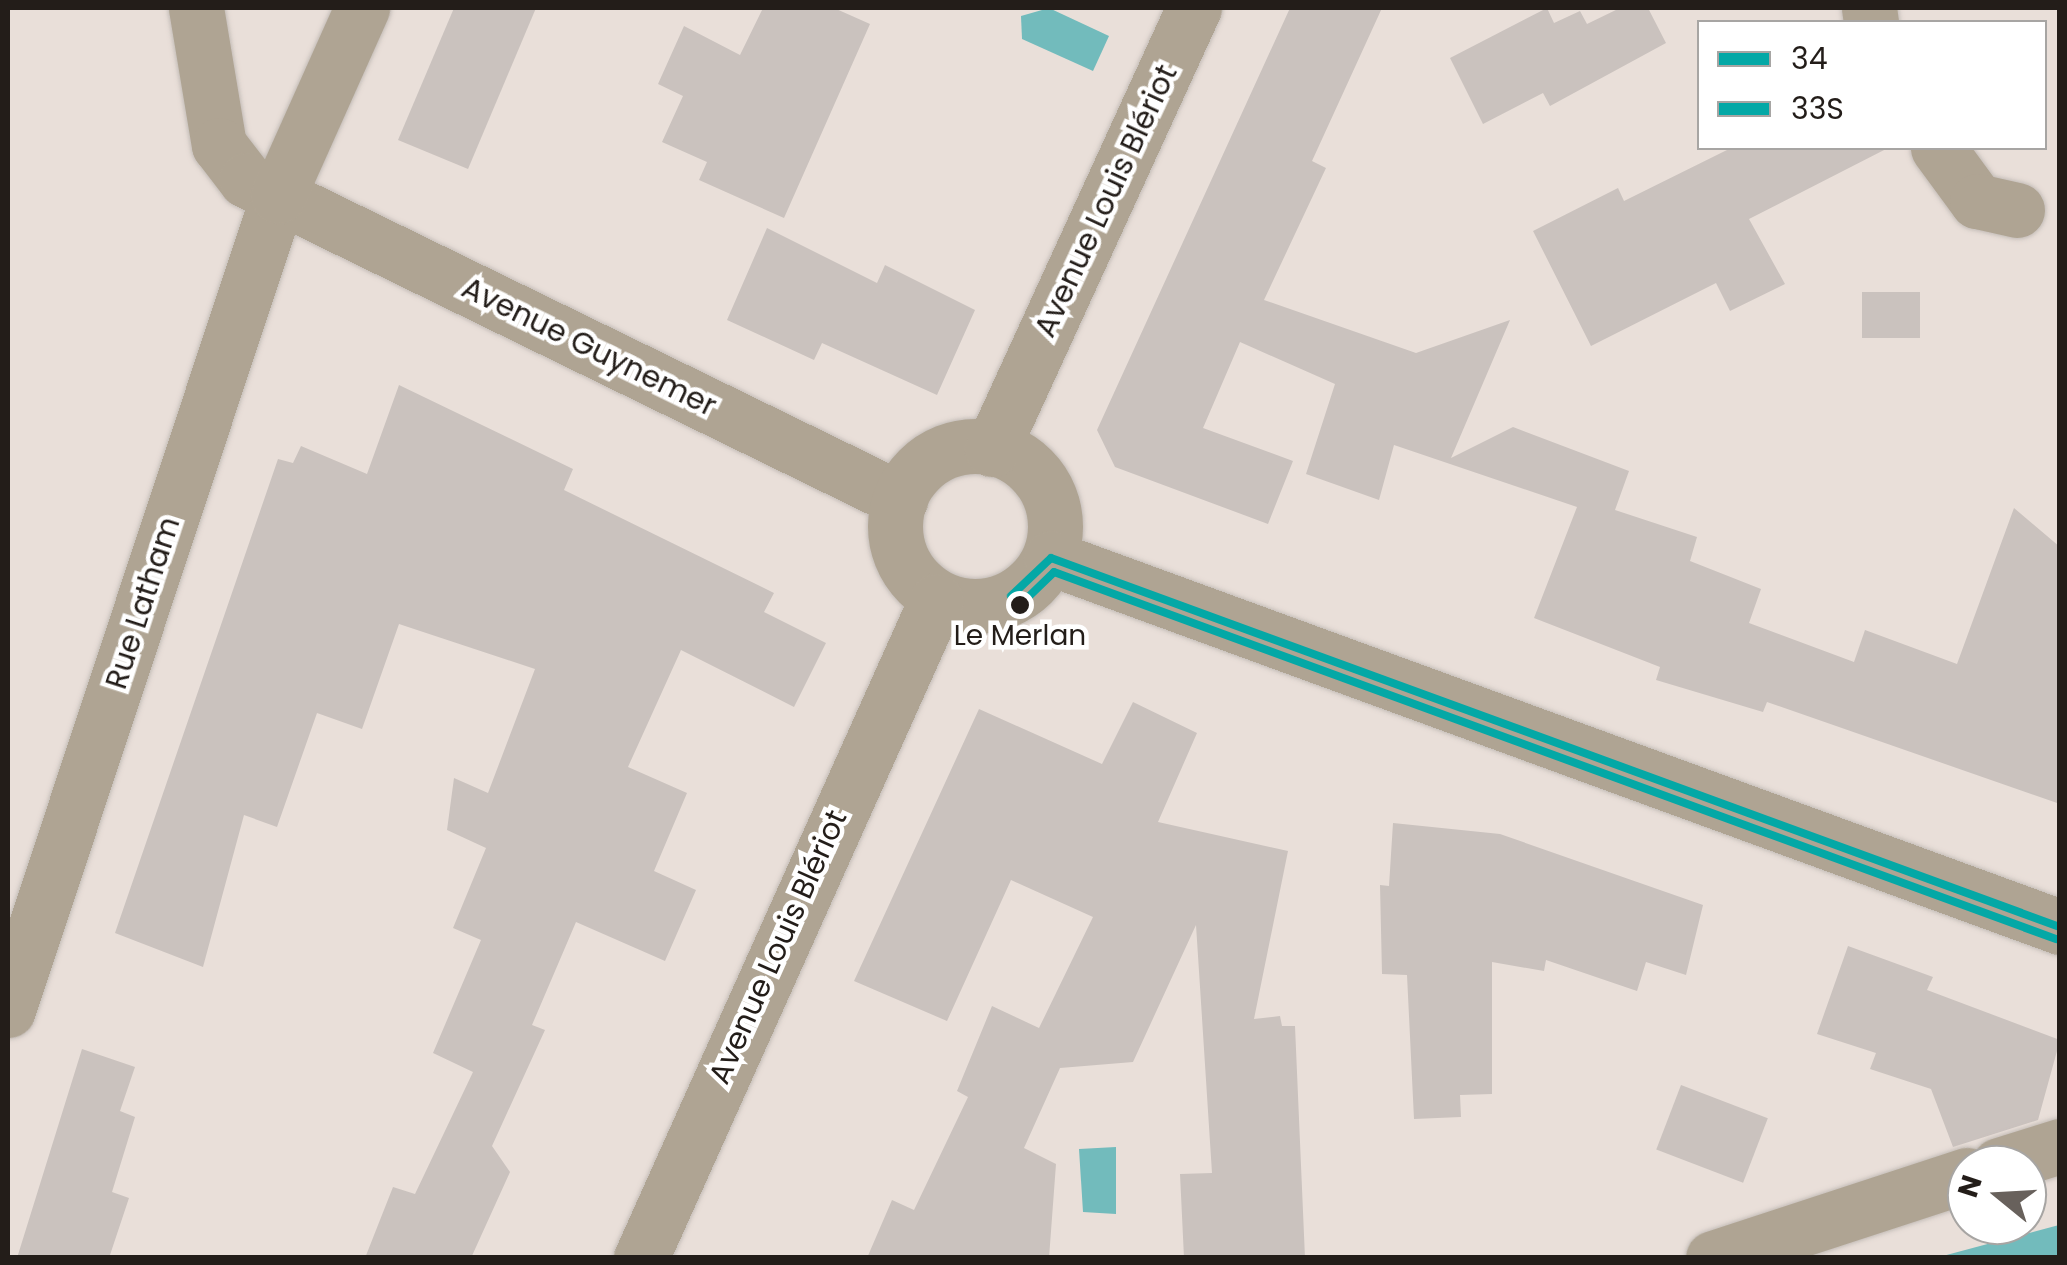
<!DOCTYPE html>
<meta charset="utf-8">
<style>
body{margin:0}
#map{position:relative;width:2067px;height:1265px;overflow:hidden;background:#e9dfd9;font-family:Poppins,sans-serif}
div>[style]{position:absolute}
.water>*{inset:0;background:#72bbbc}
.building>*{inset:0;background:#cac2be;transform-origin:0 0}
.roads{filter:drop-shadow(0 0 2px #c4bdb8) drop-shadow(0 0 2px #c4bdb8)}
.minor>*{height:55px;margin:-27.5px;padding:0 27.5px;transform-origin:27.5px;border-radius:27.5px;background:#afa493}
.minor>.ring{margin:-27.5px;padding:0;box-sizing:content-box;background:none;border:55px solid #afa493;border-radius:50%}
.bus-1>*{height:8px;margin:-4px;padding:0 4px;transform-origin:4px;border-radius:4px;background:#04a8a6}
.bus-2>*{height:8px;margin:-4px;padding:0 4px;transform-origin:4px;border-radius:4px;background:#04a8a6}
.dots>*{width:28px;height:28px;translate:-50% -50%;box-sizing:border-box;border:5px solid #fff;border-radius:50%}
span{translate:-50% -50%;white-space:nowrap;text-align:center;line-height:1.15;-webkit-text-stroke:9px #fff;paint-order:stroke}
.bus-label{font-size:28px;color:#231d19}
.street-label{font-size:30px;color:#231d19}
.frame{position:absolute;inset:0;border:10px solid #231d19;pointer-events:none}
.legend{position:absolute;left:1697px;top:20px;width:350px;height:130px;box-sizing:border-box;background:#fff;border:2px solid #a7a5a3;margin:0;padding:12px 18px;list-style:none;font-size:30px;color:#231d19}
.legend li{display:flex;align-items:center;gap:20px;height:50px}
.legend b{width:50px;border:2px solid #a7a5a3}
.north{position:absolute;left:1947px;top:1145px;width:100px;height:100px;box-sizing:border-box;background:#fff;border:2px solid #a7a5a3;border-radius:50%;rotate:288deg;font-size:28px;font-weight:700;line-height:40px;text-align:center;color:#231d19}
.north::after{content:'';display:block;margin:auto;width:35px;height:45px;background:#68615c;clip-path:polygon(50% 0,100% 100%,50% 72%,0 100%)}
</style>
<div id="map">
<div class="water">
<div style="clip-path:polygon(1049px 8px,1109px 36px,1093px 71px,1022px 39px,1021px 16px)"></div>
<div style="clip-path:polygon(1116px 1147px,1116px 1214px,1083px 1212px,1079px 1149px)"></div>
<div style="clip-path:polygon(2059px 1225px,2059px 1257px,1939px 1257px,1995px 1242px)"></div>
</div>
<div class="building">
<div style="clip-path:polygon(454px 8px,536px 8px,468px 169px,398px 140px)"></div>
<div style="clip-path:polygon(763px 8px,834px 8px,870px 24px,784px 218px,699px 180px,707px 162px,662px 142px,683px 96px,658px 84px,684px 26px,740px 55px)"></div>
<div style="clip-path:polygon(1290px 8px,1382px 8px,1312px 161px,1326px 168px,1264px 300px,1416px 353px,1510px 320px,1451px 458px,1513px 427px,1629px 471px,1615px 510px,1697px 537px,1690px 561px,1761px 589px,1749px 623px,1854px 662px,1865px 630px,1957px 664px,2014px 508px,2060px 547px,2060px 804px,1767px 702px,1763px 712px,1656px 680px,1660px 667px,1534px 618px,1577px 507px,1394px 445px,1379px 500px,1306px 474px,1335px 384px,1240px 342px,1203px 428px,1293px 461px,1268px 524px,1115px 467px,1097px 430px)"></div>
<div style="clip-path:polygon(1547px 8px,1554px 23px,1580px 11px,1587px 24px,1620px 8px,1648px 8px,1666px 43px,1550px 106px,1543px 93px,1483px 124px,1450px 58px)"></div>
<div style="clip-path:polygon(1731px 148px,1888px 148px,1749px 219px,1785px 284px,1730px 311px,1716px 283px,1591px 346px,1533px 231px,1618px 188px,1624px 201px)"></div>
<div style="clip-path:polygon(767px 228px,877px 283px,885px 265px,975px 310px,937px 395px,822px 343px,814px 360px,727px 320px)"></div>
<div style="left:1862px;top:292px;width:58px;height:46px"></div>
<div style="clip-path:polygon(399px 385px,573px 469px,564px 490px,774px 593px,764px 612px,826px 643px,794px 707px,681px 650px,628px 767px,687px 793px,654px 871px,696px 890px,665px 961px,576px 922px,532px 1025px,545px 1030px,492px 1146px,510px 1172px,471px 1258px,365px 1258px,393px 1187px,415px 1194px,473px 1072px,433px 1053px,481px 940px,453px 928px,486px 848px,447px 830px,454px 778px,488px 793px,535px 669px,399px 624px,362px 729px,317px 713px,277px 827px,244px 815px,203px 967px,115px 933px,278px 459px,293px 463px,301px 446px,367px 474px)"></div>
<div style="clip-path:polygon(1133px 702px,1197px 733px,1158px 822px,1288px 851px,1254px 1019px,1280px 1016px,1282px 1026px,1295px 1026px,1305px 1258px,1184px 1258px,1180px 1174px,1212px 1173px,1196px 925px,1133px 1062px,1060px 1068px,1024px 1148px,1056px 1164px,1049px 1258px,867px 1258px,892px 1200px,914px 1210px,968px 1097px,957px 1091px,992px 1006px,1039px 1028px,1093px 917px,1011px 880px,947px 1021px,854px 981px,979px 709px,1102px 764px)"></div>
<div style="clip-path:polygon(1393px 823px,1500px 834px,1703px 905px,1686px 975px,1646px 962px,1637px 991px,1546px 960px,1544px 971px,1492px 962px,1492px 1094px,1460px 1095px,1461px 1117px,1414px 1119px,1407px 975px,1382px 974px,1380px 885px,1389px 886px)"></div>
<div style="clip-path:polygon(1848px 946px,1933px 977px,1927px 990px,2060px 1040px,2038px 1120px,1953px 1147px,1931px 1089px,1870px 1069px,1876px 1053px,1817px 1034px)"></div>
<div style="clip-path:polygon(82px 1049px,135px 1067px,120px 1111px,135px 1117px,112px 1192px,129px 1198px,109px 1258px,17px 1258px)"></div>
<div style="left:1681px;top:1085px;width:93px;height:69px;rotate:21deg"></div>
</div>
<div class="roads">
<div class="minor">
<div style="left:196px;top:8px;width:139px;rotate:80.5deg"></div>
<div style="left:219px;top:145px;width:44px;rotate:52.4deg"></div>
<div style="left:246px;top:180px;width:728px;rotate:26deg"></div>
<div style="left:1869px;top:8px;width:14px;rotate:82deg"></div>
<div style="left:1938px;top:148px;width:66px;rotate:53.7deg"></div>
<div style="left:1977px;top:201px;width:41px;rotate:12.7deg"></div>
<div class="ring" style="left:895px;top:446px;width:105px;height:105px"></div>
<div style="left:992px;top:449px;width:485px;rotate:-65.4deg"></div>
<div style="left:1051px;top:558px;width:1074px;rotate:20.09deg"></div>
<div style="left:8px;top:1010px;width:858px;rotate:-71.65deg"></div>
<div style="left:278px;top:196px;width:206px;rotate:-65.9deg"></div>
<div style="left:1999px;top:1165px;width:64px;rotate:-17.3deg"></div>
<div style="left:641px;top:1258px;width:720px;rotate:-65.82deg"></div>
<div style="left:1713px;top:1258px;width:267px;rotate:-18.1deg"></div>
</div>
</div>
<div class="bus-1">
<div style="left:1011px;top:596px;width:55px;rotate:-43.5deg"></div>
<div style="left:1051px;top:558px;width:1074px;rotate:20.09deg"></div>
</div>
<div class="bus-2">
<div style="left:1020px;top:605px;width:47px;rotate:-44.1deg"></div>
<div style="left:1054px;top:572px;width:1067px;rotate:20.12deg"></div>
</div>
<div class="dots">
<div style="left:1020px;top:605px;background:#231d19"></div>
</div>
<div class="bus-label">
<span style="left:1020px;top:636px">Le Merlan</span>
</div>
<div class="street-label">
<span style="left:1106px;top:201px;rotate:-65deg">Avenue Louis Blériot</span>
<span style="left:589px;top:347px;rotate:26deg">Avenue Guynemer</span>
<span style="left:143px;top:603px;rotate:-72deg">Rue Latham</span>
<span style="left:778px;top:947px;rotate:-66deg">Avenue Louis Blériot</span>
</div>
<div class="frame"></div>
<ul class="legend">
<li><b style="height:12px;background:#04a8a6"></b>34</li>
<li><b style="height:12px;background:#04a8a6"></b>33S</li>
</ul>
<div class="north">N</div>
</div>
